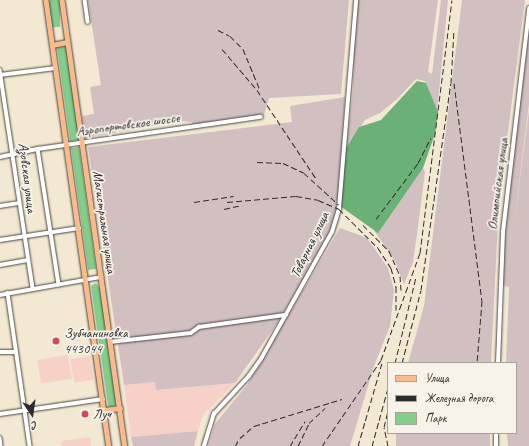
<!DOCTYPE html>
<meta charset="utf-8">
<style>
body{margin:0}
#map{position:relative;width:529px;height:446px;overflow:hidden;background:#f3e8d1;font-family:Caveat,sans-serif}
div>[style]{position:absolute}
.built>*{inset:0;background:#f7d1c8;transform-origin:0 0}
.industrial>*{inset:0;background:#d2bfc0;transform-origin:0 0}
.green>*{inset:0;background:#84ce8b;transform-origin:0 0}
.forest>*{inset:0;background:#6bb177}
.roads{filter:drop-shadow(0 0 1px #494744) drop-shadow(0 0 1px #494744)}
.minor>*{height:3.5px;margin:-1.75px;padding:0 1.75px;transform-origin:1.75px;border-radius:1.75px;background:#fff}
.major>*{height:4.5px;margin:-2.25px;padding:0 2.25px;transform-origin:2.25px;border-radius:2.25px;background:#fabb8c}
.rail>*{height:1px;margin-top:-0.5px;transform-origin:0;background:repeating-linear-gradient(90deg,#2b2b2b 0 6px,transparent 0 9px)}
.dots>*{width:11px;height:11px;translate:-50% -50%;box-sizing:border-box;border:2px solid #f7f3e8;border-radius:50%}
span{translate:-50% -50%;white-space:nowrap;text-align:center;line-height:1.15;-webkit-text-stroke:3.5px #f7f3e8;paint-order:stroke}
.street-label{font-size:14px;color:#2b2b2b}
.poi-label{font-size:14px;color:#2b2b2b}
.left{translate:0 -50%;text-align:left}
.legend{position:absolute;left:387px;top:362px;width:130px;height:72px;box-sizing:border-box;background:#f7f3e8;border:1px solid #a5a39c;margin:0;padding:5px 7px;list-style:none;font-size:12px;color:#2b2b2b}
.legend li{display:flex;align-items:center;gap:8px;height:20px}
.legend b{width:20px;border:1px solid #a5a39c}
.north{position:absolute;left:12px;top:394px;width:40px;height:40px;-webkit-text-stroke:3px #f7f3e8;paint-order:stroke;rotate:167deg;font-size:11px;font-weight:700;line-height:16px;text-align:center;color:#2b2b2b}
.north::after{content:'';display:block;margin:auto;width:14px;height:18px;background:#2b2b2b;clip-path:polygon(50% 0,100% 100%,50% 72%,0 100%)}
</style>
<div id="map">
<div class="built">
<div style="left:68px;top:355px;width:24px;height:31px;rotate:81deg"></div>
<div style="left:90px;top:356px;width:24px;height:20px;rotate:81deg"></div>
<div style="clip-path:polygon(155px 382px,157px 390px,235px 383px,203px 415px,198px 431px,131px 437px,124px 385px)"></div>
<div style="clip-path:polygon(90px 437px,91px 446px,62px 446px,61px 441px)"></div>
</div>
<div class="industrial">
<div style="clip-path:polygon(88px 0,349px 0,341px 94px,269px 98px,263px 118px,194px 129px,192px 122px,181px 121px,85px 138px,82px 116px,94px 114px,90px 87px,101px 85px)"></div>
<div style="clip-path:polygon(358px 0,438px 0,428px 72px,432px 74px,441px 0,448px 0,437px 111px,425px 81px,416px 79px,397px 99px,380px 113px,365px 120px,346px 149px,353px 90px,354px 35px)"></div>
<div style="clip-path:polygon(462px 0,525px 0,499px 201px,491px 363px,408px 363px,424px 306px)"></div>
<div style="clip-path:polygon(529px 19px,529px 104px,512px 240px,529px 110px,529px 446px,508px 446px,507px 433px,516px 433px,516px 363px,506px 363px,509px 287px,502px 286px,503px 251px)"></div>
<div style="clip-path:polygon(345px 97px,338px 210px,331px 231px,278px 322px,235px 383px,156px 390px,155px 382px,124px 385px,88px 147px,292px 122px,290px 106px)"></div>
<div style="clip-path:polygon(422px 166px,425px 172px,417px 234px,413px 262px,404px 284px,395px 261px,373px 229px)"></div>
<div style="clip-path:polygon(340px 228px,367px 238px,388px 268px,394px 290px,390px 326px,374px 366px,350px 446px,208px 446px,215px 424px,247px 385px)"></div>
<div style="clip-path:polygon(198px 431px,194px 446px,133px 446px,131px 437px)"></div>
<div style="left:396px;top:433px;width:94px;height:14px"></div>
</div>
<div class="green">
<div style="left:49px;top:0;width:11px;height:27px"></div>
<div style="left:66px;top:46px;width:95px;height:9px;rotate:82deg"></div>
<div style="left:79px;top:147px;width:123px;height:8px;rotate:82deg"></div>
<div style="clip-path:polygon(96px 283px,100px 288px,116px 404px,111px 408px,108px 405px,91px 286px)"></div>
</div>
<div class="forest">
<div style="clip-path:polygon(417px 81px,426px 83px,438px 112px,435px 134px,423px 168px,378px 233px,340px 206px,344px 152px,359px 127px,381px 120px)"></div>
</div>
<div class="roads">
<div class="minor">
<div style="left:85px;top:0;width:22px;rotate:82deg"></div>
<div style="left:0;top:70px;width:220px;rotate:81.4deg"></div>
<div style="left:0;top:75px;width:56px;rotate:-7.1deg"></div>
<div style="left:38px;top:149px;width:137px;rotate:81.2deg"></div>
<div style="left:0;top:157px;width:39px;rotate:-12deg"></div>
<div style="left:38px;top:149px;width:225px;rotate:-8.2deg"></div>
<div style="left:0;top:206px;width:18px;rotate:-9deg"></div>
<div style="left:0;top:240px;width:80px;rotate:-8.6deg"></div>
<div style="left:0;top:265px;width:28px;rotate:-10deg"></div>
<div style="left:8px;top:293px;width:155px;rotate:81.8deg"></div>
<div style="left:0;top:295px;width:103px;rotate:-10.1deg"></div>
<div style="left:110px;top:342px;width:81px;rotate:-6.3deg"></div>
<div style="left:191px;top:333px;width:10px;rotate:-37deg"></div>
<div style="left:199px;top:327px;width:88px;rotate:-7.9deg"></div>
<div style="left:0;top:352px;width:15px"></div>
<div style="left:498px;top:363px;width:131px;rotate:-87.8deg"></div>
<div style="left:503px;top:232px;width:225px;rotate:-83.3deg"></div>
<div style="left:0;top:414px;width:104px;rotate:-8.3deg"></div>
<div style="left:0;top:438px;width:8px;rotate:83deg"></div>
<div style="left:204px;top:446px;width:34px;rotate:-73deg"></div>
<div style="left:214px;top:414px;width:52px;rotate:-47.4deg"></div>
<div style="left:249px;top:376px;width:21px;rotate:-55deg"></div>
<div style="left:261px;top:359px;width:145px;rotate:-60.8deg"></div>
<div style="left:332px;top:232px;width:24px;rotate:-73deg"></div>
<div style="left:339px;top:209px;width:210px;rotate:-85.3deg"></div>
<div style="left:496px;top:446px;width:13px;rotate:-90deg"></div>
</div>
<div class="major">
<div style="left:46px;top:0;width:450px;rotate:82deg"></div>
<div style="left:62px;top:0;width:450px;rotate:82deg"></div>
<div style="left:52px;top:45px;width:15px;rotate:-11deg"></div>
<div style="left:104px;top:410px;width:16px;rotate:-7deg"></div>
</div>
</div>
<div class="rail">
<div style="left:218px;top:30px;width:13px;rotate:27deg"></div>
<div style="left:230px;top:36px;width:18px;rotate:45deg"></div>
<div style="left:243px;top:49px;width:44px;rotate:67.5deg"></div>
<div style="left:222px;top:49px;width:54px;rotate:49.5deg"></div>
<div style="left:257px;top:90px;width:108px;rotate:56.3deg"></div>
<div style="left:454px;top:83px;width:220px;rotate:82.7deg"></div>
<div style="left:482px;top:301px;width:62px;rotate:94.6deg"></div>
<div style="left:257px;top:162px;width:26px;rotate:2deg"></div>
<div style="left:283px;top:163px;width:23px;rotate:25deg"></div>
<div style="left:304px;top:173px;width:47px;rotate:42.4deg"></div>
<div style="left:194px;top:202px;width:40px;rotate:-8.5deg"></div>
<div style="left:227px;top:202px;width:69px;rotate:-5deg"></div>
<div style="left:296px;top:196px;width:22px;rotate:10deg"></div>
<div style="left:318px;top:200px;width:23px;rotate:23deg"></div>
<div style="left:339px;top:209px;width:55px;rotate:45deg"></div>
<div style="left:378px;top:248px;width:24px;rotate:57deg"></div>
<div style="left:391px;top:268px;width:20px;rotate:75deg"></div>
<div style="left:396px;top:287px;width:23px;rotate:90deg"></div>
<div style="left:224px;top:209px;width:17px;rotate:-13deg"></div>
<div style="left:376px;top:219px;width:70px;rotate:-53.1deg"></div>
<div style="left:418px;top:163px;width:28px;rotate:-63deg"></div>
<div style="left:363px;top:225px;width:37px;rotate:45deg"></div>
<div style="left:389px;top:251px;width:27px;rotate:66deg"></div>
<div style="left:400px;top:276px;width:14px;rotate:86deg"></div>
<div style="left:395px;top:363px;width:89px;rotate:-76.3deg"></div>
<div style="left:402px;top:363px;width:75px;rotate:-75.4deg"></div>
<div style="left:421px;top:290px;width:209px;rotate:-81.8deg"></div>
<div style="left:451px;top:83px;width:53px;rotate:-86.8deg"></div>
<div style="left:235px;top:446px;width:9px;rotate:-58deg"></div>
<div style="left:240px;top:438px;width:18px;rotate:-41deg"></div>
<div style="left:254px;top:426px;width:92px;rotate:-17.1deg"></div>
<div style="left:290px;top:446px;width:29px;rotate:-59deg"></div>
<div style="left:298px;top:446px;width:25px;rotate:-64deg"></div>
<div style="left:309px;top:423px;width:22px;rotate:-43deg"></div>
<div style="left:322px;top:446px;width:104px;rotate:-55.5deg"></div>
<div style="left:381px;top:360px;width:114px;rotate:-70deg"></div>
<div style="left:420px;top:253px;width:255px;rotate:-82.8deg"></div>
<div style="left:358px;top:446px;width:86px;rotate:-73.9deg"></div>
<div style="left:372px;top:446px;width:60px;rotate:-74.6deg"></div>
<div style="left:388px;top:446px;width:19px;rotate:-102deg"></div>
<div style="left:384px;top:427px;width:16px;rotate:-76deg"></div>
</div>
<div class="dots">
<div style="left:56px;top:341px;background:#d1495b"></div>
<div style="left:85px;top:414px;background:#d1495b"></div>
</div>
<div class="street-label">
<span style="left:128px;top:125px;rotate:-8deg">Аэропортовское шоссе</span>
<span style="left:27px;top:178px;rotate:83deg">Азовская улица</span>
<span style="left:498px;top:184px;rotate:-83deg">Олимпийская улица</span>
<span style="left:104px;top:222px;rotate:82deg">Магистральная улица</span>
<span style="left:310px;top:245px;rotate:-64deg">Товарная улица</span>
</div>
<div class="poi-label">
<span class="left" style="left:64px;top:341px">Зубчаниновка<br>443044</span>
<span class="left" style="left:93px;top:414px">Луч</span>
</div>
<ul class="legend">
<li><b style="height:5px;background:#fabb8c"></b>Улица</li>
<li><b style="height:5px;background:#2b2b2b"></b>Железная дорога</li>
<li><b style="height:11px;background:#84ce8b"></b>Парк</li>
</ul>
<div class="north">С</div>
</div>
